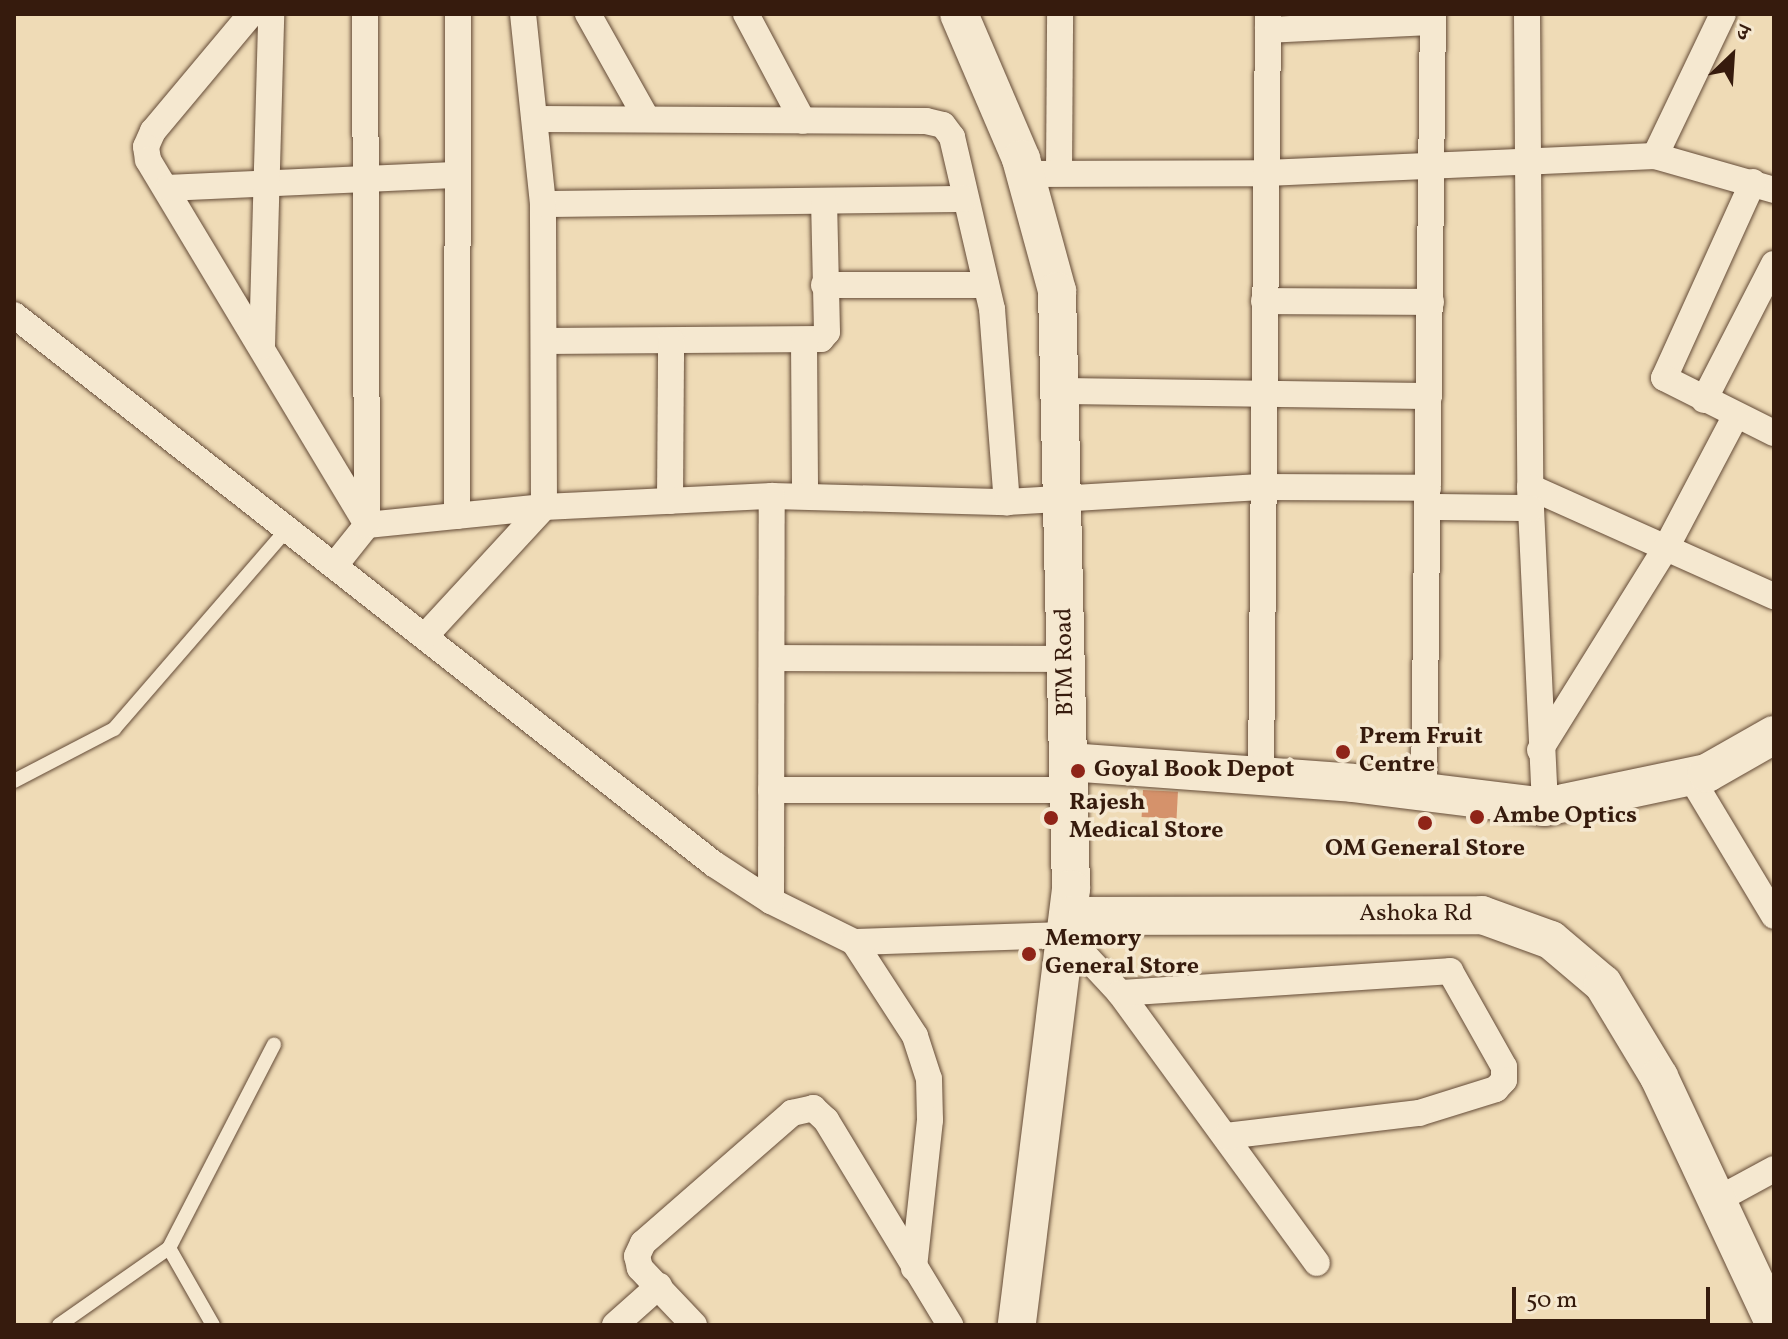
<!DOCTYPE html>
<meta charset="utf-8">
<style>
body{margin:0}
#map{position:relative;width:1788px;height:1339px;overflow:hidden;background:#efdbb6;font-family:Vollkorn,"Noto Serif Devanagari",serif}
div>[style]{position:absolute}
.building>*{inset:0;background:#d5926b;transform-origin:0 0}
.roads{filter:drop-shadow(0 0 2px #644b37) drop-shadow(0 0 2px #644b37)}
.lane>*{height:14px;margin:-7px;padding:0 7px;transform-origin:7px;border-radius:7px;background:#f5e8d0}
.street>*{height:26px;margin:-13px;padding:0 13px;transform-origin:13px;border-radius:13px;background:#f5e8d0}
.secondary>*{height:38px;margin:-19px;padding:0 19px;transform-origin:19px;border-radius:19px;background:#f5e8d0}
.dots>*{width:22px;height:22px;translate:-50% -50%;box-sizing:border-box;border:4px solid #f5e8d0;border-radius:50%}
span{translate:-50% -50%;white-space:nowrap;text-align:center;line-height:1.15;-webkit-text-stroke:7px #f5e8d0;paint-order:stroke}
.street-label{font-size:24px;color:#361b0d}
.poi-label{font-size:24px;color:#361b0d;font-weight:700}
.left{translate:0 -50%;text-align:left}
.frame{position:absolute;inset:0;border:16px solid #361b0d;pointer-events:none}
.north{position:absolute;left:1692px;top:16px;width:80px;height:80px;-webkit-text-stroke:6px #f5e8d0;paint-order:stroke;rotate:25deg;font-size:22px;font-weight:700;line-height:32px;text-align:center;color:#361b0d}
.north::after{content:'';display:block;margin:auto;width:28px;height:36px;background:#361b0d;clip-path:polygon(50% 0,100% 100%,50% 72%,0 100%)}
.scale{position:absolute;left:1512px;top:1287px;width:198px;height:36px;box-sizing:border-box;border:4px solid #361b0d;border-top:0;padding-left:10px;font-size:24px;line-height:28px;white-space:nowrap;color:#361b0d;-webkit-text-stroke:6px #f5e8d0;paint-order:stroke}
</style>
<div id="map">
<div class="building">
<div style="left:1143px;top:790px;width:35px;height:27px;rotate:3deg"></div>
</div>
<div class="roads">
<div class="lane">
<div style="left:14px;top:781px;width:113px;rotate:-27.5deg"></div>
<div style="left:114px;top:729px;width:264px;rotate:-49.1deg"></div>
<div style="left:169px;top:1248px;width:89px;rotate:60.3deg"></div>
<div style="left:59px;top:1325px;width:134px;rotate:-35deg"></div>
<div style="left:169px;top:1248px;width:229px;rotate:-62.7deg"></div>
</div>
<div class="street">
<div style="left:251px;top:14px;width:153px;rotate:129.9deg"></div>
<div style="left:153px;top:131px;width:17px;rotate:114deg"></div>
<div style="left:146px;top:147px;width:13px;rotate:81deg"></div>
<div style="left:148px;top:160px;width:426px;rotate:59deg"></div>
<div style="left:588px;top:14px;width:120px;rotate:60.7deg"></div>
<div style="left:746px;top:14px;width:121px;rotate:62deg"></div>
<div style="left:1527px;top:14px;width:473px;rotate:89.6deg"></div>
<div style="left:1530px;top:487px;width:320px;rotate:87.3deg"></div>
<div style="left:1268px;top:30px;width:165px;rotate:-2.8deg"></div>
<div style="left:537px;top:119px;width:389px;rotate:0.3deg"></div>
<div style="left:926px;top:121px;width:17px;rotate:13deg"></div>
<div style="left:943px;top:125px;width:15px;rotate:53deg"></div>
<div style="left:952px;top:137px;width:177px;rotate:76.9deg"></div>
<div style="left:992px;top:309px;width:194px;rotate:85.6deg"></div>
<div style="left:1655px;top:156px;width:157px;rotate:-64.4deg"></div>
<div style="left:1059px;top:173px;width:159px;rotate:-89.6deg"></div>
<div style="left:1025px;top:174px;width:241px;rotate:-0.2deg"></div>
<div style="left:1266px;top:173px;width:389px;rotate:-2.5deg"></div>
<div style="left:1655px;top:156px;width:124px;rotate:15.9deg"></div>
<div style="left:1753px;top:182px;width:215px;rotate:114.4deg"></div>
<div style="left:1664px;top:378px;width:123px;rotate:26.6deg"></div>
<div style="left:168px;top:188px;width:290px;rotate:-2.6deg"></div>
<div style="left:543px;top:204px;width:422px;rotate:-0.7deg"></div>
<div style="left:824px;top:285px;width:162px"></div>
<div style="left:1264px;top:301px;width:167px;rotate:0.3deg"></div>
<div style="left:14px;top:315px;width:890px;rotate:38.11deg"></div>
<div style="left:714px;top:864px;width:68px;rotate:33deg"></div>
<div style="left:771px;top:901px;width:93px;rotate:26.3deg"></div>
<div style="left:854px;top:942px;width:212px;rotate:-1.9deg"></div>
<div style="left:1066px;top:935px;width:79px;rotate:47deg"></div>
<div style="left:1120px;top:993px;width:334px;rotate:53.9deg"></div>
<div style="left:544px;top:341px;width:277px;rotate:-0.4deg"></div>
<div style="left:821px;top:339px;width:9px;rotate:-49deg"></div>
<div style="left:827px;top:332px;width:131px;rotate:-91.3deg"></div>
<div style="left:804px;top:341px;width:155px;rotate:89.6deg"></div>
<div style="left:262px;top:346px;width:332px;rotate:-88.4deg"></div>
<div style="left:1060px;top:391px;width:369px;rotate:0.8deg"></div>
<div style="left:1704px;top:400px;width:153px;rotate:-62.8deg"></div>
<div style="left:1530px;top:487px;width:267px;rotate:24.1deg"></div>
<div style="left:670px;top:501px;width:160px;rotate:-89.6deg"></div>
<div style="left:1428px;top:507px;width:103px;rotate:0.6deg"></div>
<div style="left:457px;top:516px;width:502px;rotate:-89.89deg"></div>
<div style="left:367px;top:525px;width:178px;rotate:-5.8deg"></div>
<div style="left:544px;top:507px;width:228px;rotate:-2.8deg"></div>
<div style="left:772px;top:496px;width:235px;rotate:1.5deg"></div>
<div style="left:1007px;top:502px;width:254px;rotate:-3.4deg"></div>
<div style="left:1261px;top:487px;width:167px;rotate:0.3deg"></div>
<div style="left:335px;top:565px;width:51px;rotate:-51.3deg"></div>
<div style="left:367px;top:525px;width:511px;rotate:-90.22deg"></div>
<div style="left:426px;top:635px;width:174px;rotate:-47.3deg"></div>
<div style="left:544px;top:507px;width:303px;rotate:-90.2deg"></div>
<div style="left:543px;top:204px;width:191px;rotate:-96deg"></div>
<div style="left:772px;top:658px;width:294px;rotate:0.2deg"></div>
<div style="left:1540px;top:750px;width:240px;rotate:-58.1deg"></div>
<div style="left:1667px;top:546px;width:148px;rotate:-62.2deg"></div>
<div style="left:1261px;top:776px;width:762px;rotate:-89.47deg"></div>
<div style="left:1690px;top:776px;width:163px;rotate:59deg"></div>
<div style="left:771px;top:790px;width:298px"></div>
<div style="left:1424px;top:791px;width:777px;rotate:-89.34deg"></div>
<div style="left:771px;top:901px;width:405px;rotate:-89.9deg"></div>
<div style="left:854px;top:942px;width:112px;rotate:57deg"></div>
<div style="left:915px;top:1036px;width:45px;rotate:72deg"></div>
<div style="left:929px;top:1079px;width:41px;rotate:88.6deg"></div>
<div style="left:930px;top:1120px;width:149px;rotate:96.2deg"></div>
<div style="left:1120px;top:993px;width:331px;rotate:-3.8deg"></div>
<div style="left:1450px;top:971px;width:110px;rotate:60.6deg"></div>
<div style="left:1504px;top:1067px;width:13px;rotate:90deg"></div>
<div style="left:1504px;top:1080px;width:12px;rotate:132deg"></div>
<div style="left:1496px;top:1089px;width:81px;rotate:162.7deg"></div>
<div style="left:1419px;top:1113px;width:194px;rotate:173.2deg"></div>
<div style="left:1715px;top:1201px;width:67px;rotate:-28.5deg"></div>
<div style="left:615px;top:1325px;width:59px;rotate:-41.6deg"></div>
<div style="left:694px;top:1325px;width:79px;rotate:-133.5deg"></div>
<div style="left:640px;top:1268px;width:12px;rotate:-104deg"></div>
<div style="left:637px;top:1256px;width:14px;rotate:-65deg"></div>
<div style="left:643px;top:1243px;width:198px;rotate:-41.1deg"></div>
<div style="left:792px;top:1113px;width:22px;rotate:-13deg"></div>
<div style="left:813px;top:1108px;width:18px;rotate:43deg"></div>
<div style="left:826px;top:1120px;width:240px;rotate:58.8deg"></div>
</div>
<div class="secondary">
<div style="left:959px;top:14px;width:158px;rotate:66.8deg"></div>
<div style="left:1021px;top:159px;width:137px;rotate:74.7deg"></div>
<div style="left:1057px;top:291px;width:598px;rotate:88.66deg"></div>
<div style="left:1071px;top:889px;width:439px;rotate:97.1deg"></div>
<div style="left:1069px;top:762px;width:284px;rotate:4.2deg"></div>
<div style="left:1352px;top:783px;width:194px;rotate:7.1deg"></div>
<div style="left:1545px;top:807px;width:166px;rotate:-11.9deg"></div>
<div style="left:1707px;top:773px;width:77px;rotate:-29.6deg"></div>
<div style="left:1068px;top:916px;width:414px;rotate:-0.1deg"></div>
<div style="left:1482px;top:915px;width:73px;rotate:19.9deg"></div>
<div style="left:1551px;top:940px;width:68px;rotate:40.2deg"></div>
<div style="left:1603px;top:984px;width:109px;rotate:58.9deg"></div>
<div style="left:1659px;top:1077px;width:271px;rotate:64.9deg"></div>
</div>
</div>
<div class="dots">
<div style="left:1343px;top:752px;background:#8f2418"></div>
<div style="left:1078px;top:771px;background:#8f2418"></div>
<div style="left:1477px;top:817px;background:#8f2418"></div>
<div style="left:1051px;top:818px;background:#8f2418"></div>
<div style="left:1425px;top:823px;background:#8f2418"></div>
<div style="left:1029px;top:954px;background:#8f2418"></div>
</div>
<div class="street-label">
<span style="left:1066px;top:662px;rotate:-91deg">BTM Road</span>
<span style="left:1416px;top:915px">Ashoka Rd</span>
</div>
<div class="poi-label">
<span class="left" style="left:1359px;top:752px">Prem Fruit<br>Centre</span>
<span class="left" style="left:1094px;top:771px">Goyal Book Depot</span>
<span class="left" style="left:1069px;top:818px">Rajesh<br>Medical Store</span>
<span class="left" style="left:1493px;top:817px">Ambe Optics</span>
<span style="left:1425px;top:850px">OM General Store</span>
<span class="left" style="left:1045px;top:954px">Memory<br>General Store</span>
</div>
<div class="frame"></div>
<div class="north">उ</div>
<div class="scale">50 m</div>
</div>
